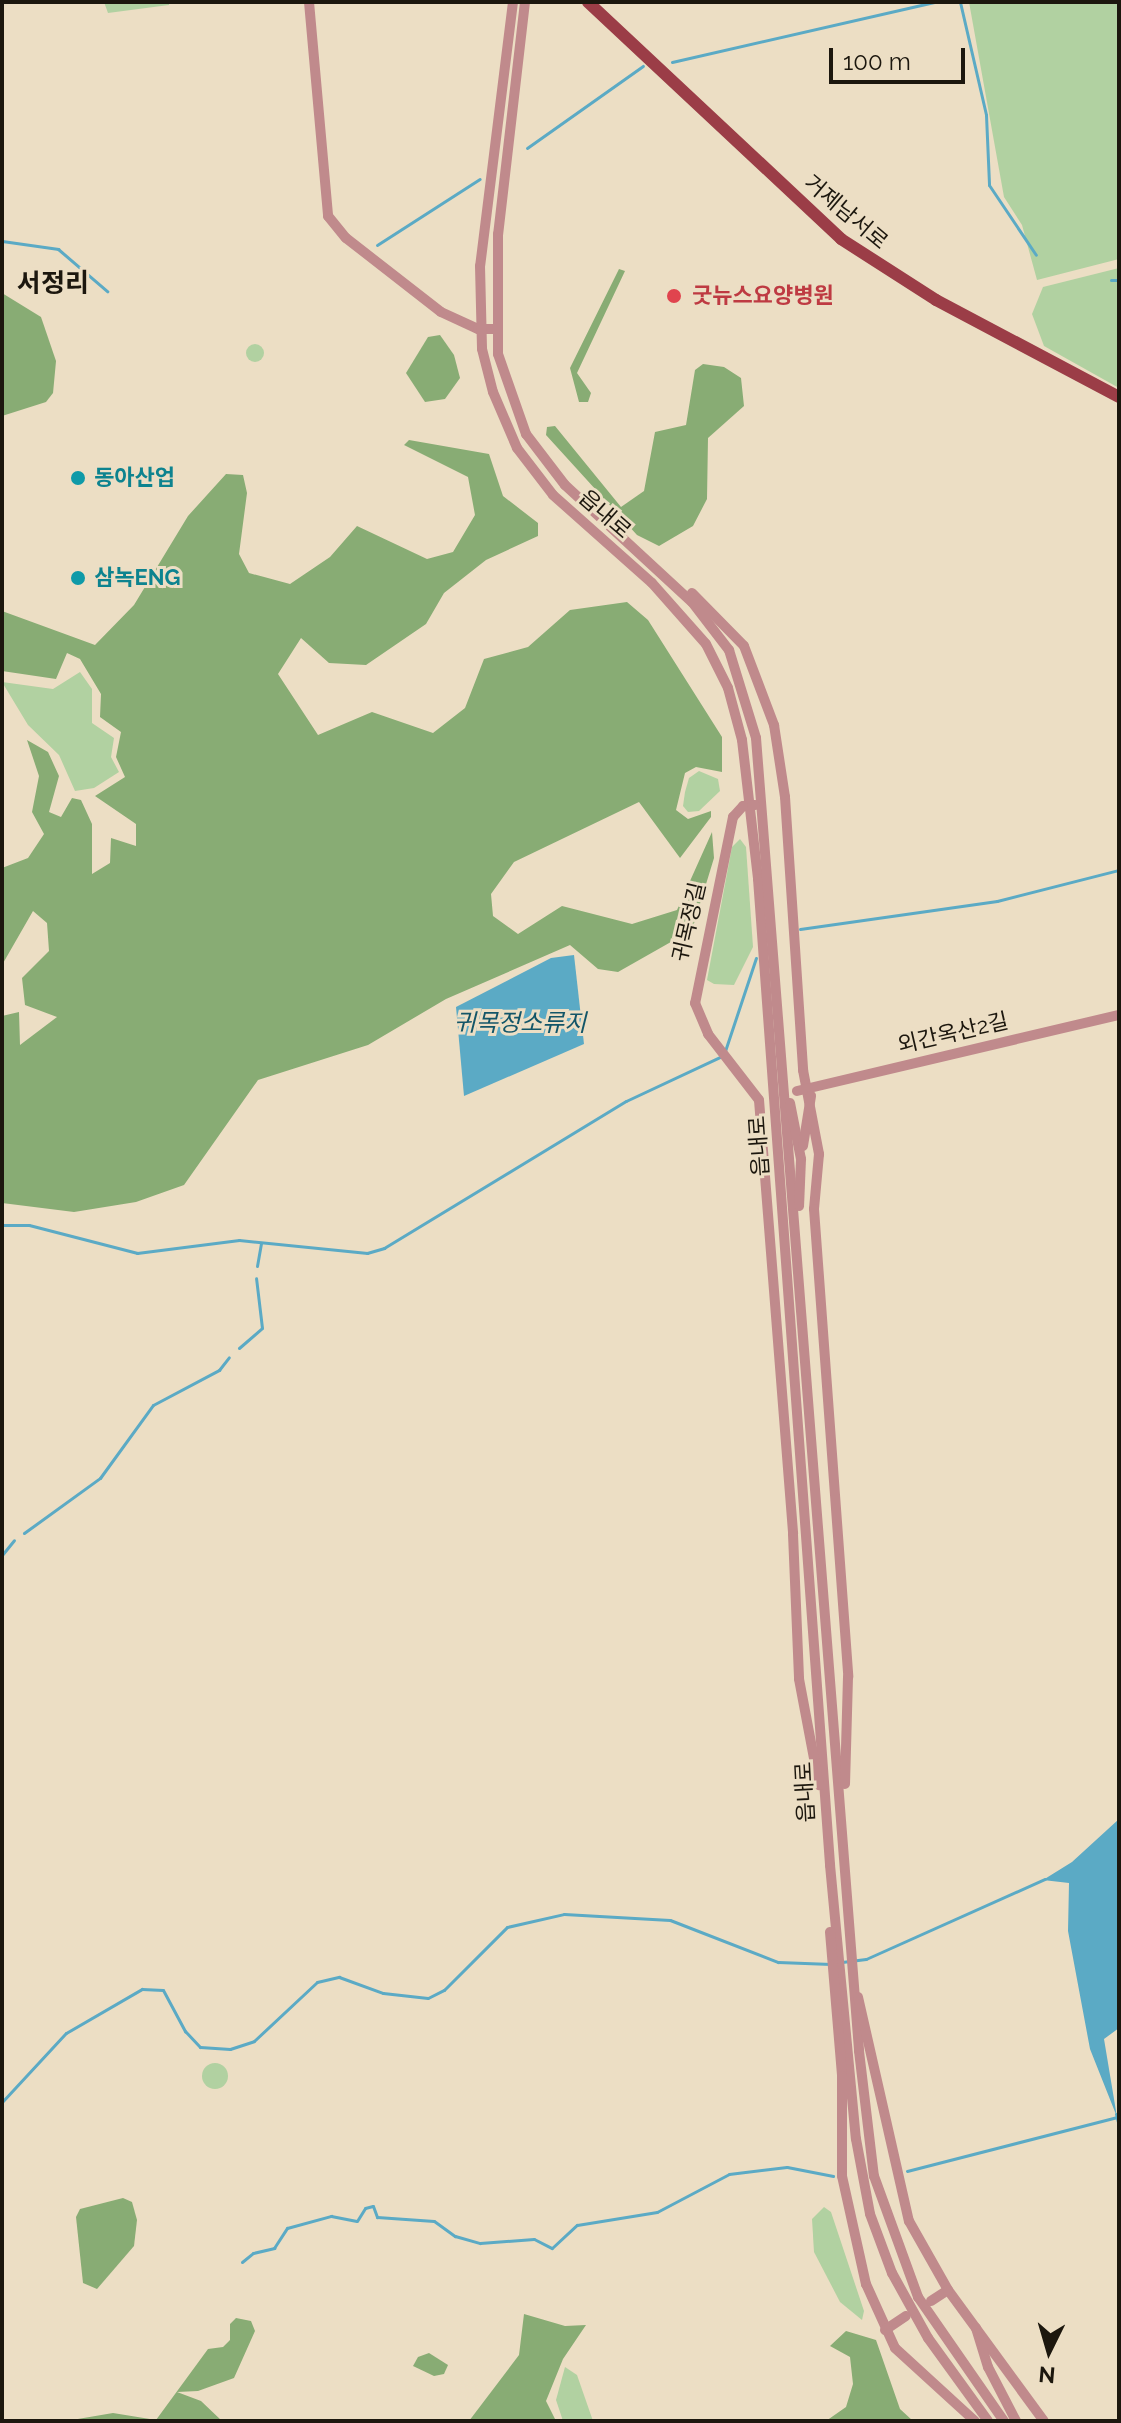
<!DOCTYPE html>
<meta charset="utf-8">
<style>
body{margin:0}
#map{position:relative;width:1121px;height:2423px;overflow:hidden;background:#ecdec4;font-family:Raleway,"Noto Sans KR",sans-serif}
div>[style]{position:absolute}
.green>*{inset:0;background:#b1d1a1}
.round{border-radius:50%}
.forest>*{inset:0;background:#88ac74}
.water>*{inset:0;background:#5baac5}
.stream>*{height:3px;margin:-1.5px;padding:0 1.5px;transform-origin:1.5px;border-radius:1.5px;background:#5baac5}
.minor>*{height:10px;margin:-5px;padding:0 5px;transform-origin:5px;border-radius:5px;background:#c08a8c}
.major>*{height:12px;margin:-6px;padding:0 6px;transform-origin:6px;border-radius:6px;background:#9b3d47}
.dots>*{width:22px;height:22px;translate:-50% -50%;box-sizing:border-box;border:4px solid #ecdec4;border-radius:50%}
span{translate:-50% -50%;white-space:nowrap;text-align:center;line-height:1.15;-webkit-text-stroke:6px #ecdec4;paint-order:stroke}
.street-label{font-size:22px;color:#1c170e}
.health-label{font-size:22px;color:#be3a42;font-weight:700}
.left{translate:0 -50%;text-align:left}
.culture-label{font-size:22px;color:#0d838f;font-weight:700}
.water-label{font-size:24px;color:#125568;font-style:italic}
.quarter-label{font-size:26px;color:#1c170e;font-weight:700}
.frame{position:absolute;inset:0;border:4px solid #1c170e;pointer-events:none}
.north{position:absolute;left:1009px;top:2311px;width:80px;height:80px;-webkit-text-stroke:6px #ecdec4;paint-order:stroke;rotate:185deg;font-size:22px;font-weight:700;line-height:32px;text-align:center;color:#1c170e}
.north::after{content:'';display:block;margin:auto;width:28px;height:36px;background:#1c170e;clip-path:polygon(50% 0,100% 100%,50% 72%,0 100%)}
.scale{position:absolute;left:829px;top:48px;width:136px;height:36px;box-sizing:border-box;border:4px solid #1c170e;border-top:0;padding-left:10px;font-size:24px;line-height:28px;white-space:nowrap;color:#1c170e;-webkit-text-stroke:6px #ecdec4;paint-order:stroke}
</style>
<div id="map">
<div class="green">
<div style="clip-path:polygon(104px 2px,169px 2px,169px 5px,108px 13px)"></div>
<div style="clip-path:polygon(969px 2px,1119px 2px,1119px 259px,1037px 280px,1022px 225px,1004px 197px)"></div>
<div style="clip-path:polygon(1119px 268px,1119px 388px,1044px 346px,1032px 314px,1043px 287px)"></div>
<div class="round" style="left:246px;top:344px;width:18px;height:18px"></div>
<div style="clip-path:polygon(80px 672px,92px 689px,92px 723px,114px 738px,111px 757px,119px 772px,94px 788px,75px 791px,59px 755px,28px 725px,2px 682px,53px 689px)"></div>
<div style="clip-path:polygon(699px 771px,718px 779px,720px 791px,699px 811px,688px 812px,683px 806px,685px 792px,689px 778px)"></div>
<div style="clip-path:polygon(740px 839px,746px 847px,753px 947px,734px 985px,714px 984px,707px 980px,732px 847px)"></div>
<div class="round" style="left:202px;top:2063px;width:26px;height:26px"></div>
<div style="clip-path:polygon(824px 2207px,831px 2212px,864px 2311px,862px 2320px,840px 2302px,814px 2252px,812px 2219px)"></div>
<div style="clip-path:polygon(565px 2367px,577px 2375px,593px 2421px,563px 2421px,556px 2400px)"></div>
</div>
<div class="forest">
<div style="clip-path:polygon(619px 269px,625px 271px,577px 373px,591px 393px,588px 402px,579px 402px,570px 368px)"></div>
<div style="clip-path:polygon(2px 293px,41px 317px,56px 361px,53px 393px,46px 402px,2px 416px)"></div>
<div style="clip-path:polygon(440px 335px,454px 355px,460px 378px,445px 399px,425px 402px,406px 373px,428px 337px)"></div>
<div style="clip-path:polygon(703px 364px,724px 367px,741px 378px,744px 406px,708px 438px,707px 499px,693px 526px,659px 546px,637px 535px,546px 435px,547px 427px,555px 426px,621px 507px,644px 491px,655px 432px,686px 425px,695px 370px)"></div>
<div style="clip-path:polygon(409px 440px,489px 454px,503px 496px,538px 523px,538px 536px,486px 560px,444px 593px,426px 624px,366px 665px,329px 663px,301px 638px,278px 674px,318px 735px,372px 712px,433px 733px,465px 708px,484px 659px,528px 647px,570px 610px,627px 602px,648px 620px,722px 737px,722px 772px,696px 767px,685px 773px,676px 810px,688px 819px,711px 811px,711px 817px,680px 858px,639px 802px,514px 862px,491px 894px,493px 916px,518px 934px,562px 906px,632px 924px,677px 910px,712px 832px,714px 858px,692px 930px,618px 972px,598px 969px,570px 945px,446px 999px,368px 1045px,258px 1080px,184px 1185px,136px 1202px,74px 1212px,2px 1203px,2px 1016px,19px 1012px,20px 1045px,57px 1017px,25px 1005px,22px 978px,49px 951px,47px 923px,33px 911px,2px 965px,2px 868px,28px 858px,44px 834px,32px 812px,39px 776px,27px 740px,48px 752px,59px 776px,49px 812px,61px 817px,72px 798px,81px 800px,92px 824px,92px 874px,110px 863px,111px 838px,136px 846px,136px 824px,95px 796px,125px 777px,116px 757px,121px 732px,100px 717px,101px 694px,80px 659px,67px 653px,56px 679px,2px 671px,2px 611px,95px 645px,134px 605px,188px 516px,226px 474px,243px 475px,247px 493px,239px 554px,249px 573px,290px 584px,330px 557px,357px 526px,427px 559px,453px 552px,475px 515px,468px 477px,404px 445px)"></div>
<div style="clip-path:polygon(123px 2198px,132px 2202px,137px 2220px,134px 2246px,97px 2289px,83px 2283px,76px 2217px,80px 2209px)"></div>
<div style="clip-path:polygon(524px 2314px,565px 2326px,586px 2325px,563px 2359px,546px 2401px,556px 2421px,469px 2421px,519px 2355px)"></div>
<div style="clip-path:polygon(236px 2318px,251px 2321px,255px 2331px,234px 2378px,198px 2391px,177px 2392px,201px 2401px,222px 2421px,66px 2421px,113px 2413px,156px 2420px,208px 2349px,223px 2347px,230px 2340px,230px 2324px)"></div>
<div style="clip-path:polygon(846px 2331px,876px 2340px,900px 2409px,913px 2421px,826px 2421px,846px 2407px,853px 2384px,850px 2357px,830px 2346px)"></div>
<div style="clip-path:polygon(429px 2353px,448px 2365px,444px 2374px,434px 2376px,413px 2366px,418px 2357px)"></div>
</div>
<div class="water">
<div style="clip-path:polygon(574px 955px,584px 1044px,464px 1096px,456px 1007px,551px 958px)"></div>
<div style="clip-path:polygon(1119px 1819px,1119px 2028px,1104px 2039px,1117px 2117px,1090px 2049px,1068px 1931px,1069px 1883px,1043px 1880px,1072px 1862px)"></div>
</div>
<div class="stream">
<div style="left:960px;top:2px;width:116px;rotate:77deg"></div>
<div style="left:986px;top:115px;width:70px;rotate:87.5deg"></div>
<div style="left:989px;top:185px;width:84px;rotate:56.1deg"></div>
<div style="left:672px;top:62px;width:269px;rotate:-12.9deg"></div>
<div style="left:527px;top:148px;width:142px;rotate:-35.3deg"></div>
<div style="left:2px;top:241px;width:57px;rotate:8.1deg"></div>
<div style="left:58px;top:249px;width:65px;rotate:40.6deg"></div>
<div style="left:377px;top:245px;width:122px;rotate:-32.7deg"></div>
<div style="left:1111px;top:280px;width:8px"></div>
<div style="left:800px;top:929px;width:199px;rotate:-8.1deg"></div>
<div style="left:997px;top:901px;width:126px;rotate:-14.3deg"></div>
<div style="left:725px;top:1051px;width:98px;rotate:-71.6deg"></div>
<div style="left:2px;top:1225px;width:27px"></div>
<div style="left:29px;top:1225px;width:112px;rotate:14.5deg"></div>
<div style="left:137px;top:1253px;width:103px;rotate:-7.3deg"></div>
<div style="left:239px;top:1240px;width:129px;rotate:5.8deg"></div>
<div style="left:367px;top:1253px;width:18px;rotate:-16deg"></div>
<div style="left:384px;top:1248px;width:283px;rotate:-31.3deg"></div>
<div style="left:626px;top:1101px;width:104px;rotate:-25.1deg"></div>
<div style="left:257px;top:1266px;width:23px;rotate:-80deg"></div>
<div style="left:239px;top:1348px;width:30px;rotate:-41deg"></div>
<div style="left:262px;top:1328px;width:50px;rotate:-96.8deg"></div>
<div style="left:24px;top:1533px;width:94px;rotate:-35.9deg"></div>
<div style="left:100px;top:1478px;width:90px;rotate:-54deg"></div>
<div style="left:153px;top:1405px;width:75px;rotate:-27.9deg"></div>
<div style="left:219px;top:1370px;width:16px;rotate:-52deg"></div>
<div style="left:2px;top:1555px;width:19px;rotate:-51deg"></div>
<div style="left:842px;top:1962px;width:24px;rotate:-7deg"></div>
<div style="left:866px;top:1959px;width:196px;rotate:-24.1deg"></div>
<div style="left:2px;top:2102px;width:94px;rotate:-47.2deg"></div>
<div style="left:66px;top:2033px;width:88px;rotate:-30.1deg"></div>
<div style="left:142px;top:1989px;width:21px;rotate:3deg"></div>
<div style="left:163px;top:1990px;width:47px;rotate:61.8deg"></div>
<div style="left:185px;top:2031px;width:22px;rotate:47deg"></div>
<div style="left:200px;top:2047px;width:30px;rotate:4deg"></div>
<div style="left:230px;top:2049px;width:25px;rotate:-18deg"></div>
<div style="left:254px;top:2041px;width:86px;rotate:-43.1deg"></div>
<div style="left:317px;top:1982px;width:23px;rotate:-13deg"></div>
<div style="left:339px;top:1977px;width:47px;rotate:20deg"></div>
<div style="left:383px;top:1993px;width:45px;rotate:6.3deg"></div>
<div style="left:428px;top:1998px;width:18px;rotate:-27deg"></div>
<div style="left:444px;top:1990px;width:89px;rotate:-45deg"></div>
<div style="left:507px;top:1927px;width:58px;rotate:-12.8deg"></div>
<div style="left:564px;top:1914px;width:106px;rotate:3.2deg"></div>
<div style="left:670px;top:1920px;width:116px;rotate:21.3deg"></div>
<div style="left:778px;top:1962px;width:53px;rotate:2.2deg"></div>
<div style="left:1116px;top:2114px;width:12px;rotate:76deg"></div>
<div style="left:907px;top:2171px;width:217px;rotate:-14.4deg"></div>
<div style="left:242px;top:2262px;width:14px;rotate:-39deg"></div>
<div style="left:253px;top:2253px;width:22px;rotate:-13deg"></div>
<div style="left:274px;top:2248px;width:24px;rotate:-57deg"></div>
<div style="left:287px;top:2228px;width:46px;rotate:-15.3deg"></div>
<div style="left:331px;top:2216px;width:26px;rotate:11deg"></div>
<div style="left:357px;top:2221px;width:15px;rotate:-58deg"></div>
<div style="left:365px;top:2208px;width:8px;rotate:-14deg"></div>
<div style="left:373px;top:2206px;width:12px;rotate:70deg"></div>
<div style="left:377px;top:2217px;width:57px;rotate:4deg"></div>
<div style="left:434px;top:2221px;width:26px;rotate:36deg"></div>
<div style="left:455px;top:2236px;width:26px;rotate:16deg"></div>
<div style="left:480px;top:2243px;width:54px;rotate:-4.2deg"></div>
<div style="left:534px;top:2239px;width:20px;rotate:27deg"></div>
<div style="left:552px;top:2248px;width:34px;rotate:-43deg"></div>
<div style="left:577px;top:2225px;width:81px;rotate:-9.2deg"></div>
<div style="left:657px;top:2212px;width:81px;rotate:-27.8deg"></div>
<div style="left:729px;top:2174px;width:58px;rotate:-6.9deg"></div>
<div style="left:787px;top:2167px;width:47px;rotate:11.1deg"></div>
</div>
<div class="minor">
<div style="left:309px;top:2px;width:215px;rotate:84.9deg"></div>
<div style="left:328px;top:216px;width:28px;rotate:51deg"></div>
<div style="left:346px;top:238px;width:120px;rotate:37.9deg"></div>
<div style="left:441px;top:312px;width:41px;rotate:24.7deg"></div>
<div style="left:478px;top:329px;width:17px"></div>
<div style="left:513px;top:2px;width:266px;rotate:97.1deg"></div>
<div style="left:480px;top:266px;width:83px;rotate:88.6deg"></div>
<div style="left:482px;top:349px;width:44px;rotate:75.7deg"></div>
<div style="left:493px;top:392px;width:61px;rotate:66.8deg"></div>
<div style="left:517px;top:448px;width:59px;rotate:52.5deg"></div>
<div style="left:553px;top:495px;width:132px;rotate:41.6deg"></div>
<div style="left:652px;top:583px;width:81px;rotate:48.5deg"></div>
<div style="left:706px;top:644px;width:49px;rotate:63.4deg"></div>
<div style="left:728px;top:688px;width:54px;rotate:74.9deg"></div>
<div style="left:742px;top:740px;width:140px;rotate:83.4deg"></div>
<div style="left:758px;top:879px;width:989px;rotate:85.82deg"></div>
<div style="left:830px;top:1865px;width:275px;rotate:84.6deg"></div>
<div style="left:856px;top:2139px;width:76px;rotate:79.4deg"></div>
<div style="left:870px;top:2214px;width:63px;rotate:69.6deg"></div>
<div style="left:892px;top:2273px;width:74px;rotate:61deg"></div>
<div style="left:928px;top:2338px;width:102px;rotate:54.1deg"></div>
<div style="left:525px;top:2px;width:234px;rotate:96.6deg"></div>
<div style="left:498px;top:234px;width:120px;rotate:90deg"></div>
<div style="left:498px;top:354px;width:85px;rotate:70.7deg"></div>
<div style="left:526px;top:434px;width:64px;rotate:52.6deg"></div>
<div style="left:565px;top:485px;width:173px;rotate:42.7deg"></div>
<div style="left:692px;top:602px;width:61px;rotate:52.4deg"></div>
<div style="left:729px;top:650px;width:92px;rotate:72.9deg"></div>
<div style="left:756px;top:738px;width:1317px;rotate:85.51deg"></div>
<div style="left:859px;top:2051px;width:126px;rotate:83.2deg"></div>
<div style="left:874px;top:2176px;width:129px;rotate:70deg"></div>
<div style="left:918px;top:2297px;width:151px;rotate:55.3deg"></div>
<div style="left:692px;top:593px;width:74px;rotate:45.5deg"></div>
<div style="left:744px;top:646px;width:85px;rotate:69.2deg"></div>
<div style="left:774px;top:725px;width:73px;rotate:81.3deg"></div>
<div style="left:785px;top:797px;width:274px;rotate:86.2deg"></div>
<div style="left:803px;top:1070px;width:86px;rotate:79.2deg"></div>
<div style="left:819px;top:1154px;width:55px;rotate:95.2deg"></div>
<div style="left:814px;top:1209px;width:469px;rotate:85.8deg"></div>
<div style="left:848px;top:1677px;width:107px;rotate:91.6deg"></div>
<div style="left:755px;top:805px;width:12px;rotate:175deg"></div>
<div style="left:743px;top:806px;width:15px;rotate:132deg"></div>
<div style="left:733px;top:817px;width:190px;rotate:101.5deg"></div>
<div style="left:695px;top:1003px;width:34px;rotate:67deg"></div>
<div style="left:708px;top:1034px;width:83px;rotate:52.3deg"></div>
<div style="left:759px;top:1100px;width:435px;rotate:85.5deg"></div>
<div style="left:793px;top:1534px;width:145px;rotate:87.6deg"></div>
<div style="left:799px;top:1679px;width:108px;rotate:79.3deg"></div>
<div style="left:797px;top:1091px;width:331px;rotate:-13.3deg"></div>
<div style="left:790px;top:1103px;width:57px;rotate:78.9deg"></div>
<div style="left:801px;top:1159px;width:47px;rotate:92.4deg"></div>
<div style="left:803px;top:1146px;width:51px;rotate:-80.9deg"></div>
<div style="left:830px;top:1932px;width:144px;rotate:85.2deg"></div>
<div style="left:842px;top:2076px;width:100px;rotate:90deg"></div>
<div style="left:842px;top:2176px;width:111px;rotate:77.5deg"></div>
<div style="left:866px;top:2284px;width:70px;rotate:65.6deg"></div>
<div style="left:895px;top:2348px;width:108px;rotate:42.4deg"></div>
<div style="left:858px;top:1997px;width:230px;rotate:77.2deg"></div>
<div style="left:909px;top:2221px;width:79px;rotate:60.5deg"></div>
<div style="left:948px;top:2290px;width:162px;rotate:53.8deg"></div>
<div style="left:931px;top:2301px;width:20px;rotate:-33deg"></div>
<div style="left:976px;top:2328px;width:41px;rotate:72.9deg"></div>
<div style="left:988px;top:2367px;width:61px;rotate:62.6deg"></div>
<div style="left:885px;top:2330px;width:25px;rotate:-34deg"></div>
</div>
<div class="major">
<div style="left:588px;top:2px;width:347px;rotate:43.1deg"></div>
<div style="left:841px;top:239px;width:113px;rotate:32.7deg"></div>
<div style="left:936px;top:300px;width:207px;rotate:27.9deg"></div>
</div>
<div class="dots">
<div style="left:674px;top:296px;background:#e0444e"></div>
<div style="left:78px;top:478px;background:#0f9aa8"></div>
<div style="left:78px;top:578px;background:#0f9aa8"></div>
</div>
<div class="street-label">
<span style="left:846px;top:212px;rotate:40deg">거제남서로</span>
<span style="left:605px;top:514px;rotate:41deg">읍내로</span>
<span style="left:689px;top:922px;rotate:-77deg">귀목정길</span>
<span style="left:953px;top:1033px;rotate:-13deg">외간옥산2길</span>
<span style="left:759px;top:1146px;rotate:-94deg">읍내로</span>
<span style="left:805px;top:1792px;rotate:-93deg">읍내로</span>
</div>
<div class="health-label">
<span class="left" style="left:692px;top:296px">굿뉴스요양병원</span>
</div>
<div class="culture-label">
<span class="left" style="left:94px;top:478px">동아산업</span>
<span class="left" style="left:94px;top:578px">삼녹ENG</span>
</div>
<div class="water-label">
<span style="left:520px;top:1023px">귀목정소류지</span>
</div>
<div class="quarter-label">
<span style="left:53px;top:284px">서정리</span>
</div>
<div class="frame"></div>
<div class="north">N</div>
<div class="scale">100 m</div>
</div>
